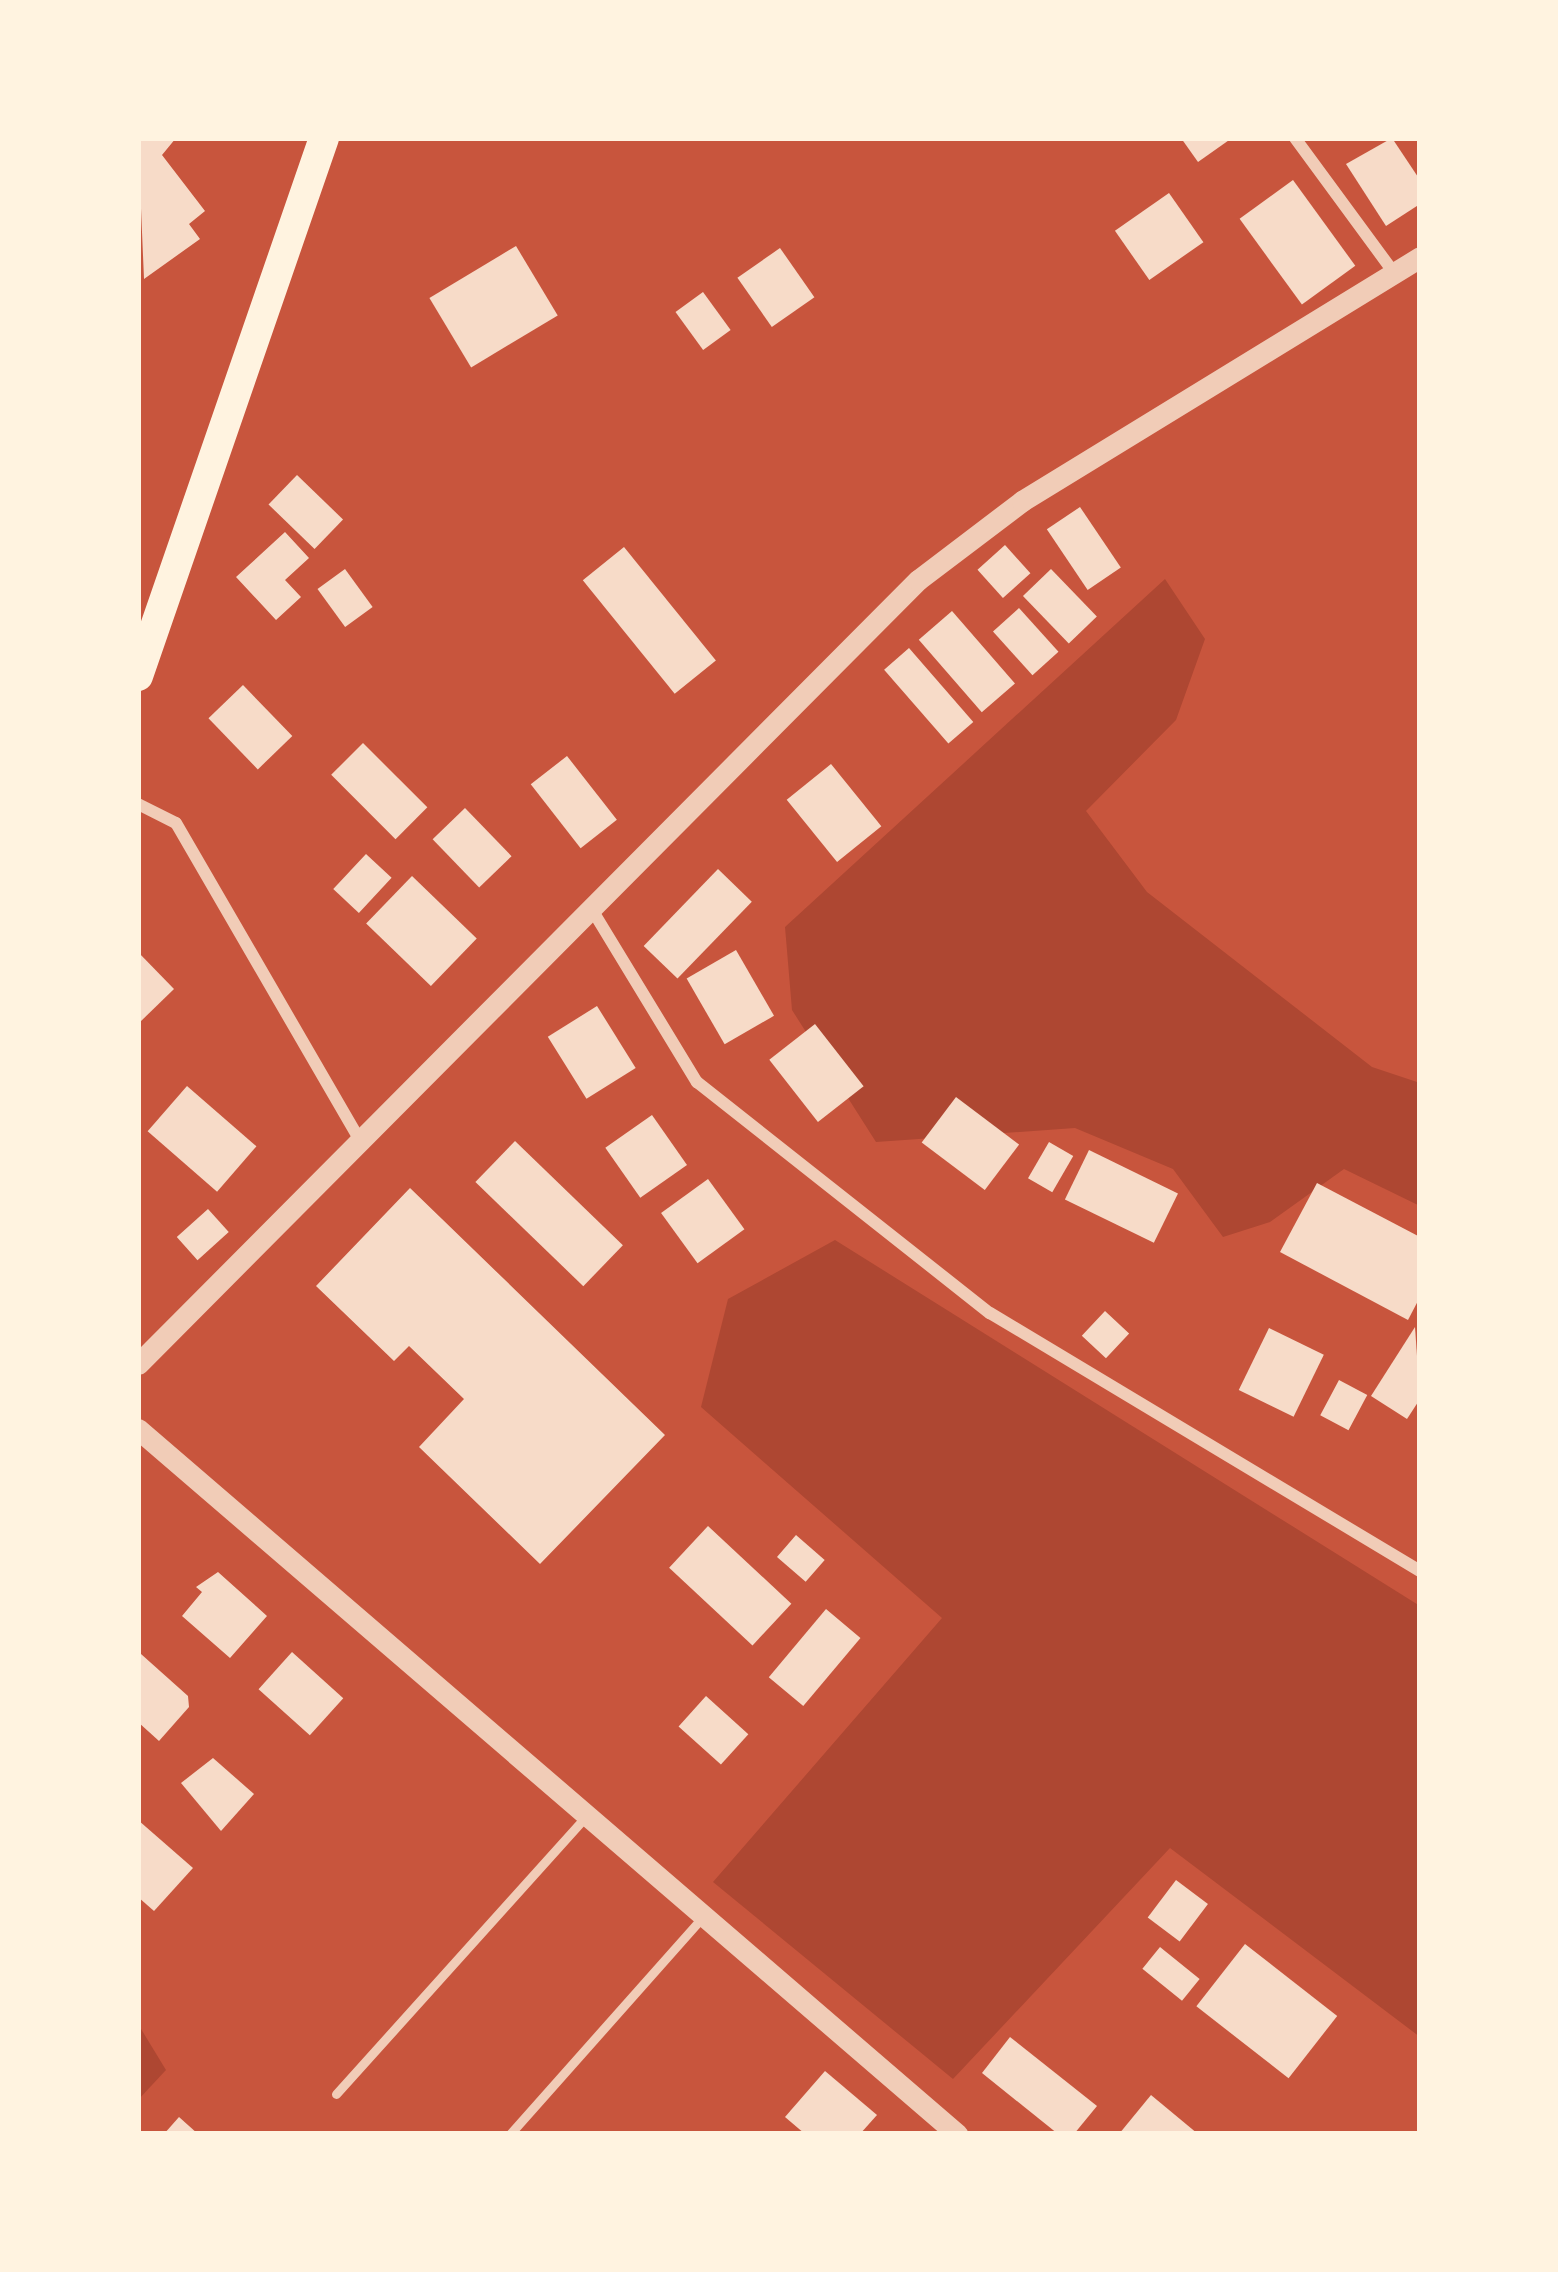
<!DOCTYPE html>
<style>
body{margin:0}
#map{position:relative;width:1558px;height:2272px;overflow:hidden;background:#c8553d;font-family:"DejaVu Sans",sans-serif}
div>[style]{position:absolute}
.green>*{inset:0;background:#ae4732}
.building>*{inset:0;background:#f7dbc8;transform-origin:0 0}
.service>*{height:9px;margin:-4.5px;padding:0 4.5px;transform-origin:4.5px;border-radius:4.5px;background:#f1ccb7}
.minor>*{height:12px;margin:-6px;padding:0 6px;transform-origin:6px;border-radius:6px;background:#f1ccb7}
.tertiary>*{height:21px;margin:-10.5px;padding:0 10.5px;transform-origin:10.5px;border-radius:10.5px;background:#f1ccb7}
.primary>*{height:30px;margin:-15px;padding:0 15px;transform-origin:15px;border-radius:15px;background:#fff3e0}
span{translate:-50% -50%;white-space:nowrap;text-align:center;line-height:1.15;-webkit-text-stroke:9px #fff3e0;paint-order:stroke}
.frame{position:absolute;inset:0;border:141px solid #fff3e0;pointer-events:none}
</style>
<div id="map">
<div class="green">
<div style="clip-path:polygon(1165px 579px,1205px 639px,1176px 720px,1086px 811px,1147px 892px,1372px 1067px,1420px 1083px,1420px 1206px,1344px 1169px,1270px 1222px,1223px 1237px,1173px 1169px,1075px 1128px,876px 1142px,792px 1010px,785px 927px)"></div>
<div style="clip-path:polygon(835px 1240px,1420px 1606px,1420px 2037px,1170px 1848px,953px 2079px,713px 1882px,942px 1618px,701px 1407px,728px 1299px)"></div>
<div style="clip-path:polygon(138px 2024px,166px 2070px,138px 2100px)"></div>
</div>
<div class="building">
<div style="clip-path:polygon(138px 138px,176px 138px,162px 155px,205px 211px,189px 224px,200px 239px,144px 279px)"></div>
<div style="clip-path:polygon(1181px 138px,1232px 138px,1198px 162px)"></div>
<div style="clip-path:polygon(1392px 138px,1420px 180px,1420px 204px,1386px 226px,1346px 164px)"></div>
<div style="left:1293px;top:180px;width:106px;height:66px;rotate:54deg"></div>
<div style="left:1169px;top:193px;width:60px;height:66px;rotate:55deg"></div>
<div style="left:516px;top:246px;width:81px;height:101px;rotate:59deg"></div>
<div style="left:780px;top:248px;width:60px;height:52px;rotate:55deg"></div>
<div style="left:703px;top:292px;width:47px;height:34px;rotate:54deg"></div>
<div style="left:297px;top:475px;width:64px;height:41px;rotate:44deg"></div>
<div style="left:1080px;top:507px;width:73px;height:40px;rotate:56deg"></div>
<div style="clip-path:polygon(285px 532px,309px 558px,285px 580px,301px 597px,276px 620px,236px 577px)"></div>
<div style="left:1005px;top:545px;width:38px;height:37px;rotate:48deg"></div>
<div style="left:624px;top:547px;width:146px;height:53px;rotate:51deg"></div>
<div style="left:345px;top:569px;width:47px;height:34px;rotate:54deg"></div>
<div style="left:1051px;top:569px;width:66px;height:39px;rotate:46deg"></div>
<div style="left:1019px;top:608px;width:59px;height:35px;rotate:48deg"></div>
<div style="left:952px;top:611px;width:96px;height:44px;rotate:49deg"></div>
<div style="left:909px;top:648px;width:98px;height:33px;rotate:49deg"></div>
<div style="left:243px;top:685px;width:71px;height:48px;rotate:46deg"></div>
<div style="left:363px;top:743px;width:91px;height:45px;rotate:45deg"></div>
<div style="left:567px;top:756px;width:81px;height:46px;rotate:52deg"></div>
<div style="left:831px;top:764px;width:80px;height:57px;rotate:51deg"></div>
<div style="left:465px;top:808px;width:67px;height:45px;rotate:46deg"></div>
<div style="left:366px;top:854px;width:35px;height:48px;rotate:43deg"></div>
<div style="left:718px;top:869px;width:47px;height:107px;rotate:44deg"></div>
<div style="left:412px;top:876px;width:90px;height:66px;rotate:44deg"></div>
<div style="left:736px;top:950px;width:76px;height:57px;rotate:60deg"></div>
<div style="clip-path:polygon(138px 952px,174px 989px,138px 1024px)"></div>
<div style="left:597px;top:1006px;width:73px;height:58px;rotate:58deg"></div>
<div style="left:815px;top:1024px;width:79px;height:58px;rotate:52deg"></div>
<div style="left:187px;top:1086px;width:92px;height:60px;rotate:41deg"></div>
<div style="left:956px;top:1097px;width:79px;height:57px;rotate:37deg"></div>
<div style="left:652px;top:1115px;width:61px;height:57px;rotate:55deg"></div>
<div style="left:515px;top:1141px;width:150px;height:57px;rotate:44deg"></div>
<div style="left:1049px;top:1142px;width:28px;height:42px;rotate:30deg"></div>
<div style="left:1089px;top:1150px;width:99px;height:55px;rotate:26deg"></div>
<div style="left:708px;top:1179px;width:62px;height:58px;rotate:54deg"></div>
<div style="clip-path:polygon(1317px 1183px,1420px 1237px,1420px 1297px,1408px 1320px,1280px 1252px)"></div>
<div style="clip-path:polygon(410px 1188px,665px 1435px,540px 1564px,419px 1447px,464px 1399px,409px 1346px,394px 1361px,316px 1286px)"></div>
<div style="left:208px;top:1209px;width:31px;height:42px;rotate:48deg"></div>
<div style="left:1105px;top:1311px;width:33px;height:34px;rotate:43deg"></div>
<div style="clip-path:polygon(1415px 1327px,1420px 1399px,1407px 1419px,1371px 1396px)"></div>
<div style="left:1269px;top:1328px;width:61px;height:69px;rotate:26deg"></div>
<div style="left:1339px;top:1380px;width:32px;height:40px;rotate:28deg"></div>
<div style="left:708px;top:1526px;width:114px;height:57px;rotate:43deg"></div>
<div style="left:796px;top:1535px;width:38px;height:29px;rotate:41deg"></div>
<div style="clip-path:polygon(218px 1572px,267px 1616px,230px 1658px,182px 1616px,202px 1592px,196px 1587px)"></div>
<div style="left:826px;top:1609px;width:45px;height:89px;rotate:40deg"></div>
<div style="left:292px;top:1652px;width:69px;height:50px;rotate:42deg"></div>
<div style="clip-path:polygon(141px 1654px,188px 1696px,189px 1707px,159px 1741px,138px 1722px)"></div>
<div style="left:706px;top:1696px;width:57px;height:41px;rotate:42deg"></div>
<div style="clip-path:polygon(213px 1758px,254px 1794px,221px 1831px,181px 1783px)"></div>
<div style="clip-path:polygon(138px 1820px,193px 1868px,154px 1911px,138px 1897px)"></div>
<div style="left:1176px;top:1880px;width:40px;height:47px;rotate:37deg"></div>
<div style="left:1245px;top:1944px;width:117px;height:79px;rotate:38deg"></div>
<div style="left:1160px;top:1947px;width:51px;height:28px;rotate:39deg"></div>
<div style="clip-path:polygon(1010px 2037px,1097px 2106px,1074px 2134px,1058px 2134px,982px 2073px)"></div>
<div style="clip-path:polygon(825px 2071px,877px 2115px,860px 2134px,805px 2134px,785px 2117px)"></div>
<div style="clip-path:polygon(1151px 2095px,1198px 2134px,1119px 2134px)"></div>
<div style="clip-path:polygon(179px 2117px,198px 2134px,164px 2134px)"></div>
</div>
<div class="service">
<div style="left:336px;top:2094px;width:372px;rotate:-48deg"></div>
<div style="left:510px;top:2134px;width:289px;rotate:-48.4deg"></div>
</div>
<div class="minor">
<div style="left:1295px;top:138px;width:167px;rotate:53.7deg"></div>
<div style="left:138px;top:804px;width:42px;rotate:26.6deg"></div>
<div style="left:176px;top:823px;width:367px;rotate:59.9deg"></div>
<div style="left:591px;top:908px;width:204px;rotate:58.7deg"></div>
<div style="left:697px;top:1082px;width:373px;rotate:38.3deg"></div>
<div style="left:990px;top:1313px;width:501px;rotate:30.96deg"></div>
</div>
<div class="tertiary">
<div style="left:138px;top:1364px;width:1106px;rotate:-45.15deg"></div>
<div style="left:918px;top:580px;width:131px;rotate:-37.2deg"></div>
<div style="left:1022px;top:501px;width:467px;rotate:-31.5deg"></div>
<div style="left:138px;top:1429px;width:1081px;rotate:40.72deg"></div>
</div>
<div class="primary">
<div style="left:138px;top:676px;width:569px;rotate:-70.93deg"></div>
</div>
<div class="frame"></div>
</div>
